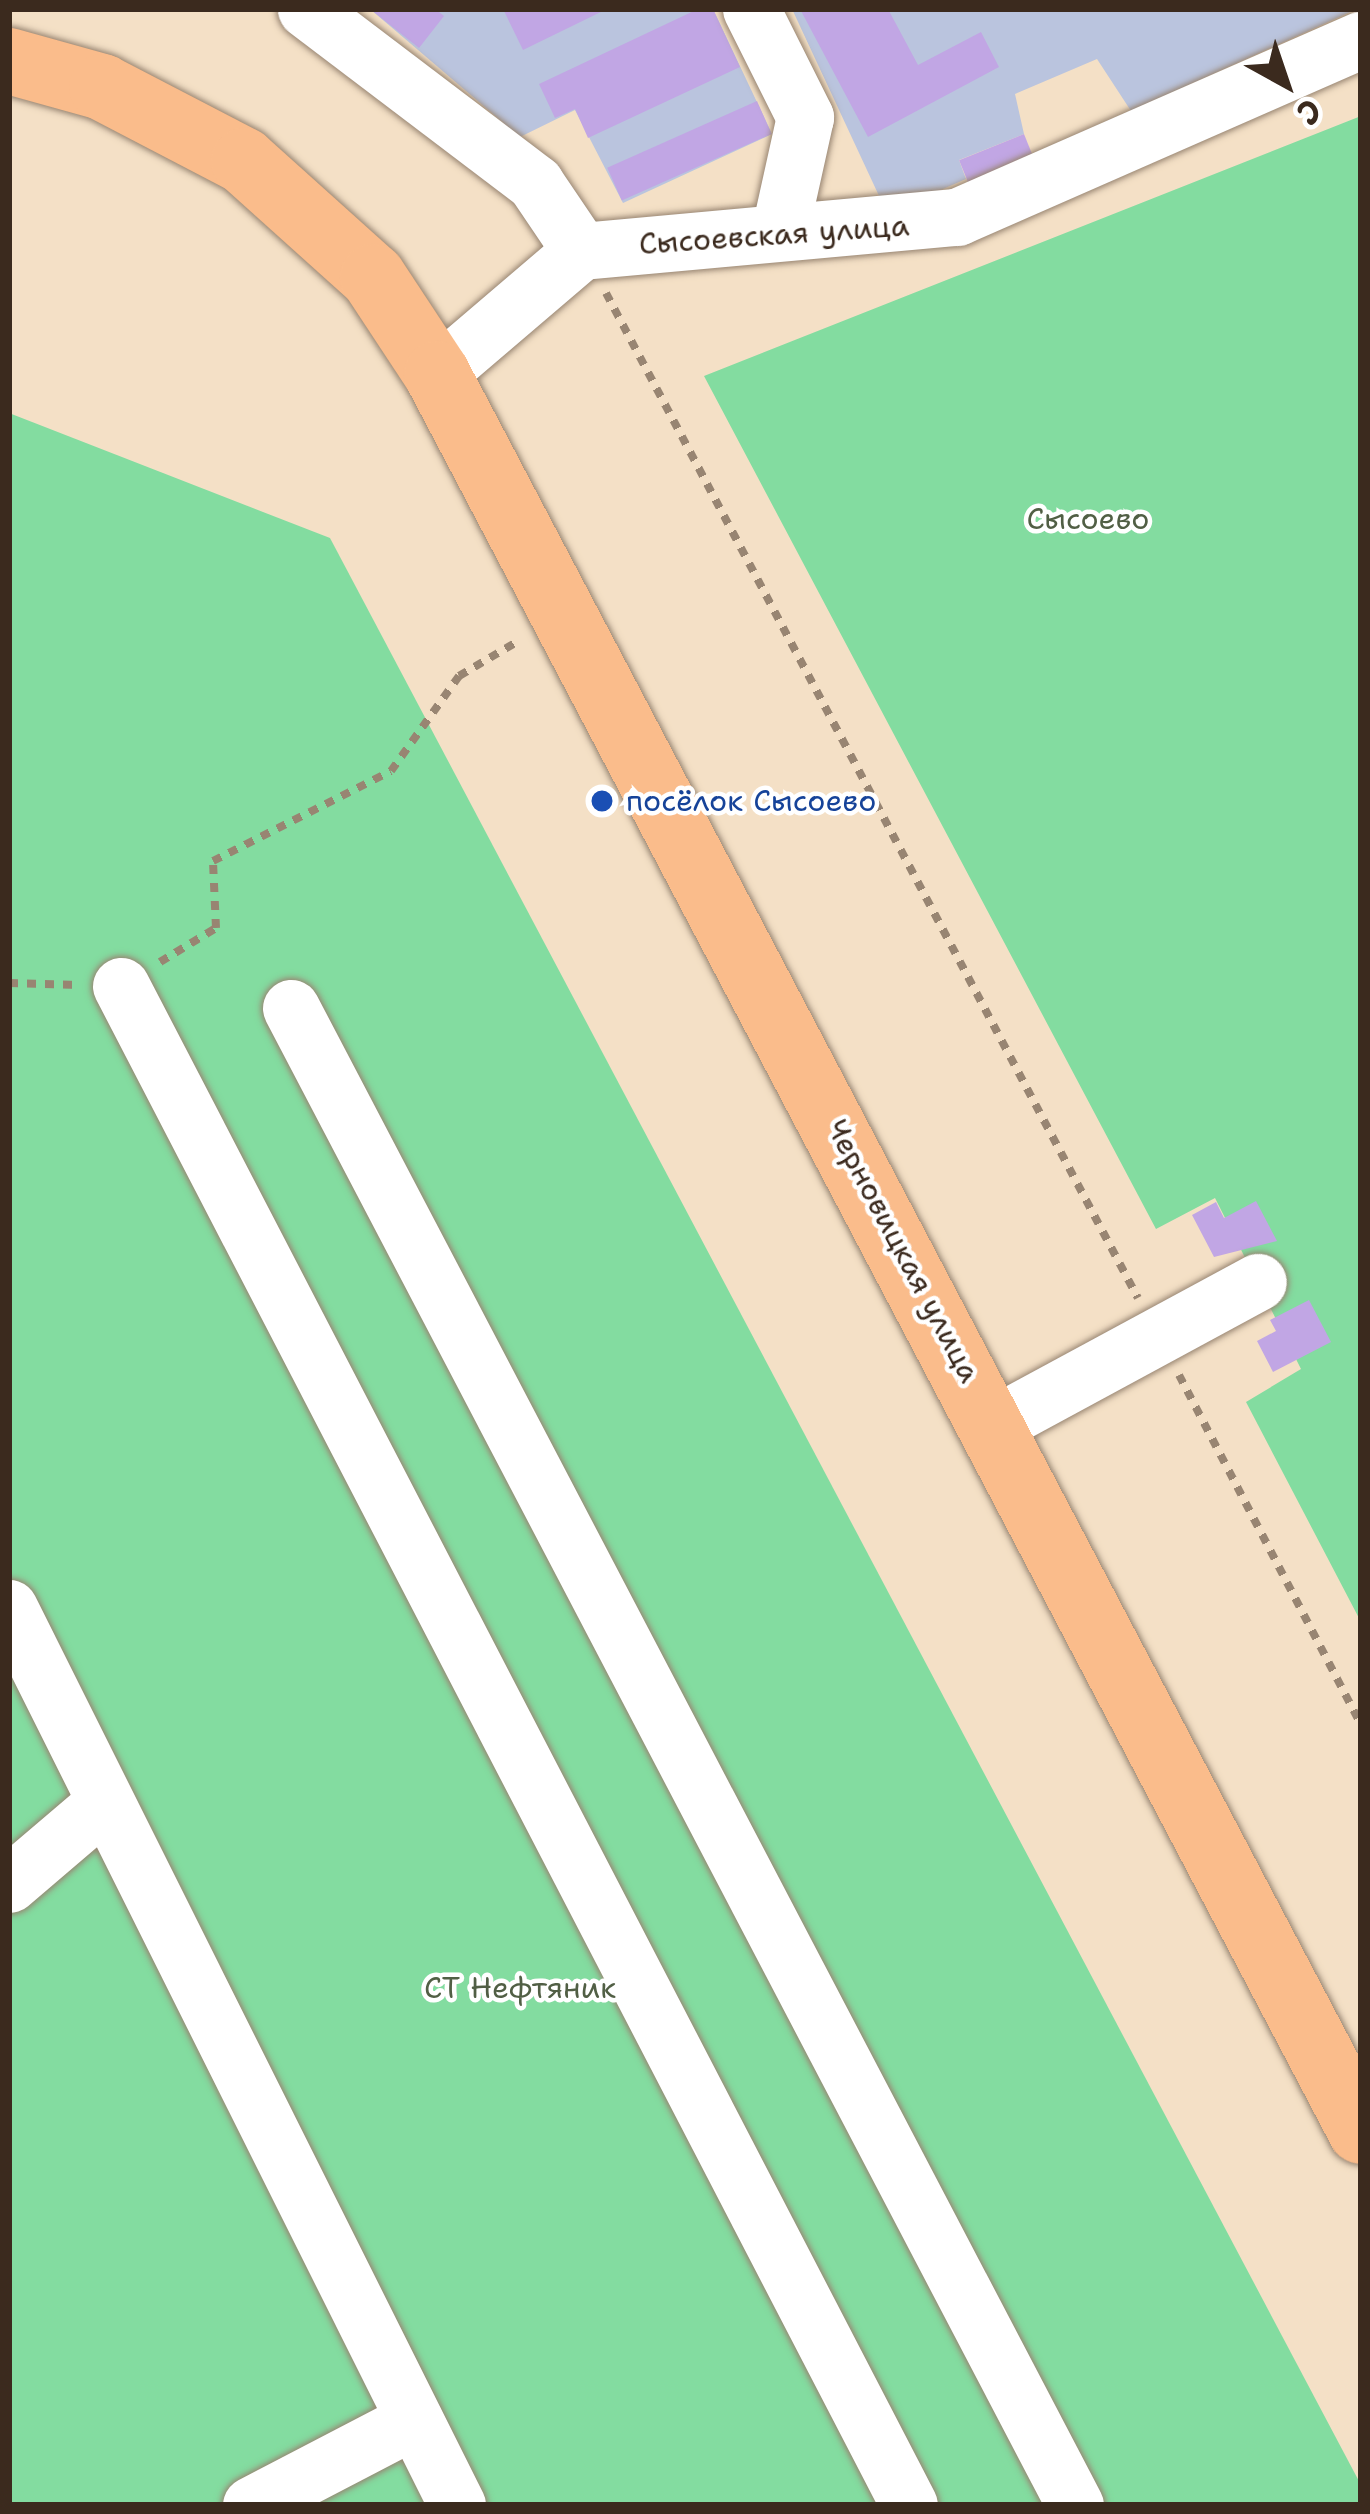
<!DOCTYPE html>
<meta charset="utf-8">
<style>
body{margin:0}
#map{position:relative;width:1370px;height:2514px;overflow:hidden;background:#f4e0c6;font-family:"Shantell Sans",sans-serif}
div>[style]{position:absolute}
.industrial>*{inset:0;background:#bac4de}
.green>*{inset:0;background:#83dca0}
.building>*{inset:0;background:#c1a6e4;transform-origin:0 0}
.path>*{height:8px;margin-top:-4px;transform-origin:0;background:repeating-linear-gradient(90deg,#988572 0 9px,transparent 0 18px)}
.roads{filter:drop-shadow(0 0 3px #988572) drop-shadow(0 0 3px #988572)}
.minor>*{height:57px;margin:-28.5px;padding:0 28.5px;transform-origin:28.5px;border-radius:28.5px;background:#fff}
.major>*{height:66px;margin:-33px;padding:0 33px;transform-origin:33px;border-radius:33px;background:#fabc8b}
.dots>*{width:33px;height:33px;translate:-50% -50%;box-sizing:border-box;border:6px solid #fff;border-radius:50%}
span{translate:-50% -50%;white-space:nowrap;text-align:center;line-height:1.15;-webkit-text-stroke:9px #fff;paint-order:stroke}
.street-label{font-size:30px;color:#3b2a1e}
.park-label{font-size:30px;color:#515f45}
.transit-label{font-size:30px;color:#164399}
.left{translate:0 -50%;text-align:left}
.frame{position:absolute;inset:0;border:12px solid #3b2a1e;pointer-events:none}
.north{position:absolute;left:1226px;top:24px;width:120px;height:120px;-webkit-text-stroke:9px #fff;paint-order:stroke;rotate:140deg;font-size:33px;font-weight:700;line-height:48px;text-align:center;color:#3b2a1e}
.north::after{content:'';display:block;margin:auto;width:42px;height:54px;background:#3b2a1e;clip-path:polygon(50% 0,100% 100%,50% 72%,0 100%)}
</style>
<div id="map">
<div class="industrial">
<div style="clip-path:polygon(370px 9px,713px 9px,772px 134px,623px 203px,575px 110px,520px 137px)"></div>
<div style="clip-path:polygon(792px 9px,1357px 9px,1131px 111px,1097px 59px,1015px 94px,1024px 134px,959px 160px,966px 179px,920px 199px,880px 198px)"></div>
</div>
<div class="green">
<div style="clip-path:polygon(1361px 116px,1361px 1622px,1246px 1402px,1301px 1369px,1215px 1198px,1156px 1229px,704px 376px)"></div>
<div style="clip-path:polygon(9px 413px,330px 538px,1361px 2485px,1361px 2505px,9px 2505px)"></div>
</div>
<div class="building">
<div style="clip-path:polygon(370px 9px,435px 9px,444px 16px,419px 48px)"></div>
<div style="clip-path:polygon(503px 9px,607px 9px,523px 50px)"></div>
<div style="clip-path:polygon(698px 9px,713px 9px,740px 67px,588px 138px,575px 109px,555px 118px,539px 84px)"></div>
<div style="clip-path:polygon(800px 9px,888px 9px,918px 65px,981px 32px,999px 67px,868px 137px)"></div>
<div style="left:757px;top:101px;width:36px;height:164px;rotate:66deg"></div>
<div style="left:1024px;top:134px;width:29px;height:70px;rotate:68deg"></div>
<div style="clip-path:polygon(1256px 1201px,1277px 1241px,1214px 1257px,1192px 1215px,1216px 1202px,1224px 1218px)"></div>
<div style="clip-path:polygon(1309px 1300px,1331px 1342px,1273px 1372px,1257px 1341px,1276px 1331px,1270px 1320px)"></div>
</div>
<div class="path">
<div style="left:606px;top:293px;width:1137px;rotate:62.11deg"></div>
<div style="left:160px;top:962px;width:66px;rotate:-31.3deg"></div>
<div style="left:216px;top:928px;width:67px;rotate:-92.6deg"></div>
<div style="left:213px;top:861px;width:199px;rotate:-26.8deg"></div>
<div style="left:391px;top:771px;width:117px;rotate:-54.4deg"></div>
<div style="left:459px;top:676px;width:71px;rotate:-30.5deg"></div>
<div style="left:9px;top:983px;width:70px;rotate:1.6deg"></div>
<div style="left:1179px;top:1375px;width:394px;rotate:62.5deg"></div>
</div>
<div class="roads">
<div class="minor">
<div style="left:306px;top:9px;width:288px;rotate:37.2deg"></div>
<div style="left:535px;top:183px;width:82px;rotate:55.9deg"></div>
<div style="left:581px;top:251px;width:189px;rotate:139.5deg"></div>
<div style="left:751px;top:9px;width:121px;rotate:63.4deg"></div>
<div style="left:805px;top:117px;width:116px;rotate:102.5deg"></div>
<div style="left:581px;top:251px;width:378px;rotate:-5.2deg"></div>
<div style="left:957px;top:217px;width:441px;rotate:-23.7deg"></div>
<div style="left:121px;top:986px;width:1711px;rotate:62.58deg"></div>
<div style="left:291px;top:1008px;width:1690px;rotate:62.36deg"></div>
<div style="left:993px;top:1425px;width:301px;rotate:-28.4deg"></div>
<div style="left:9px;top:1608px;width:1003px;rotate:63.46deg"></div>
<div style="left:9px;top:1884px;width:125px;rotate:-40.5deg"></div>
<div style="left:251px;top:2505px;width:184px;rotate:-27.5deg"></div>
</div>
<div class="major">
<div style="left:9px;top:61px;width:97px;rotate:15.6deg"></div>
<div style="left:102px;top:87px;width:160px;rotate:27.5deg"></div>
<div style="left:244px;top:161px;width:173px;rotate:42deg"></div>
<div style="left:373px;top:277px;width:116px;rotate:56.6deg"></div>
<div style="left:437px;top:374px;width:1985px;rotate:62.26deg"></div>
</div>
</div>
<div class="dots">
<div style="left:602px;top:801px;background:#1a4fb4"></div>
</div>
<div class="street-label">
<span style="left:774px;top:235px;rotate:-4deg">Сысоевская улица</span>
<span style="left:903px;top:1251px;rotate:62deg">Черновицкая улица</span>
</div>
<div class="park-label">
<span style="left:1088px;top:519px">Сысоево</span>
<span style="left:520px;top:1988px">СТ Нефтяник</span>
</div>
<div class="transit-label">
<span class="left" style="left:626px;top:801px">посёлок Сысоево</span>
</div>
<div class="frame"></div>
<div class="north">С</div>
</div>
